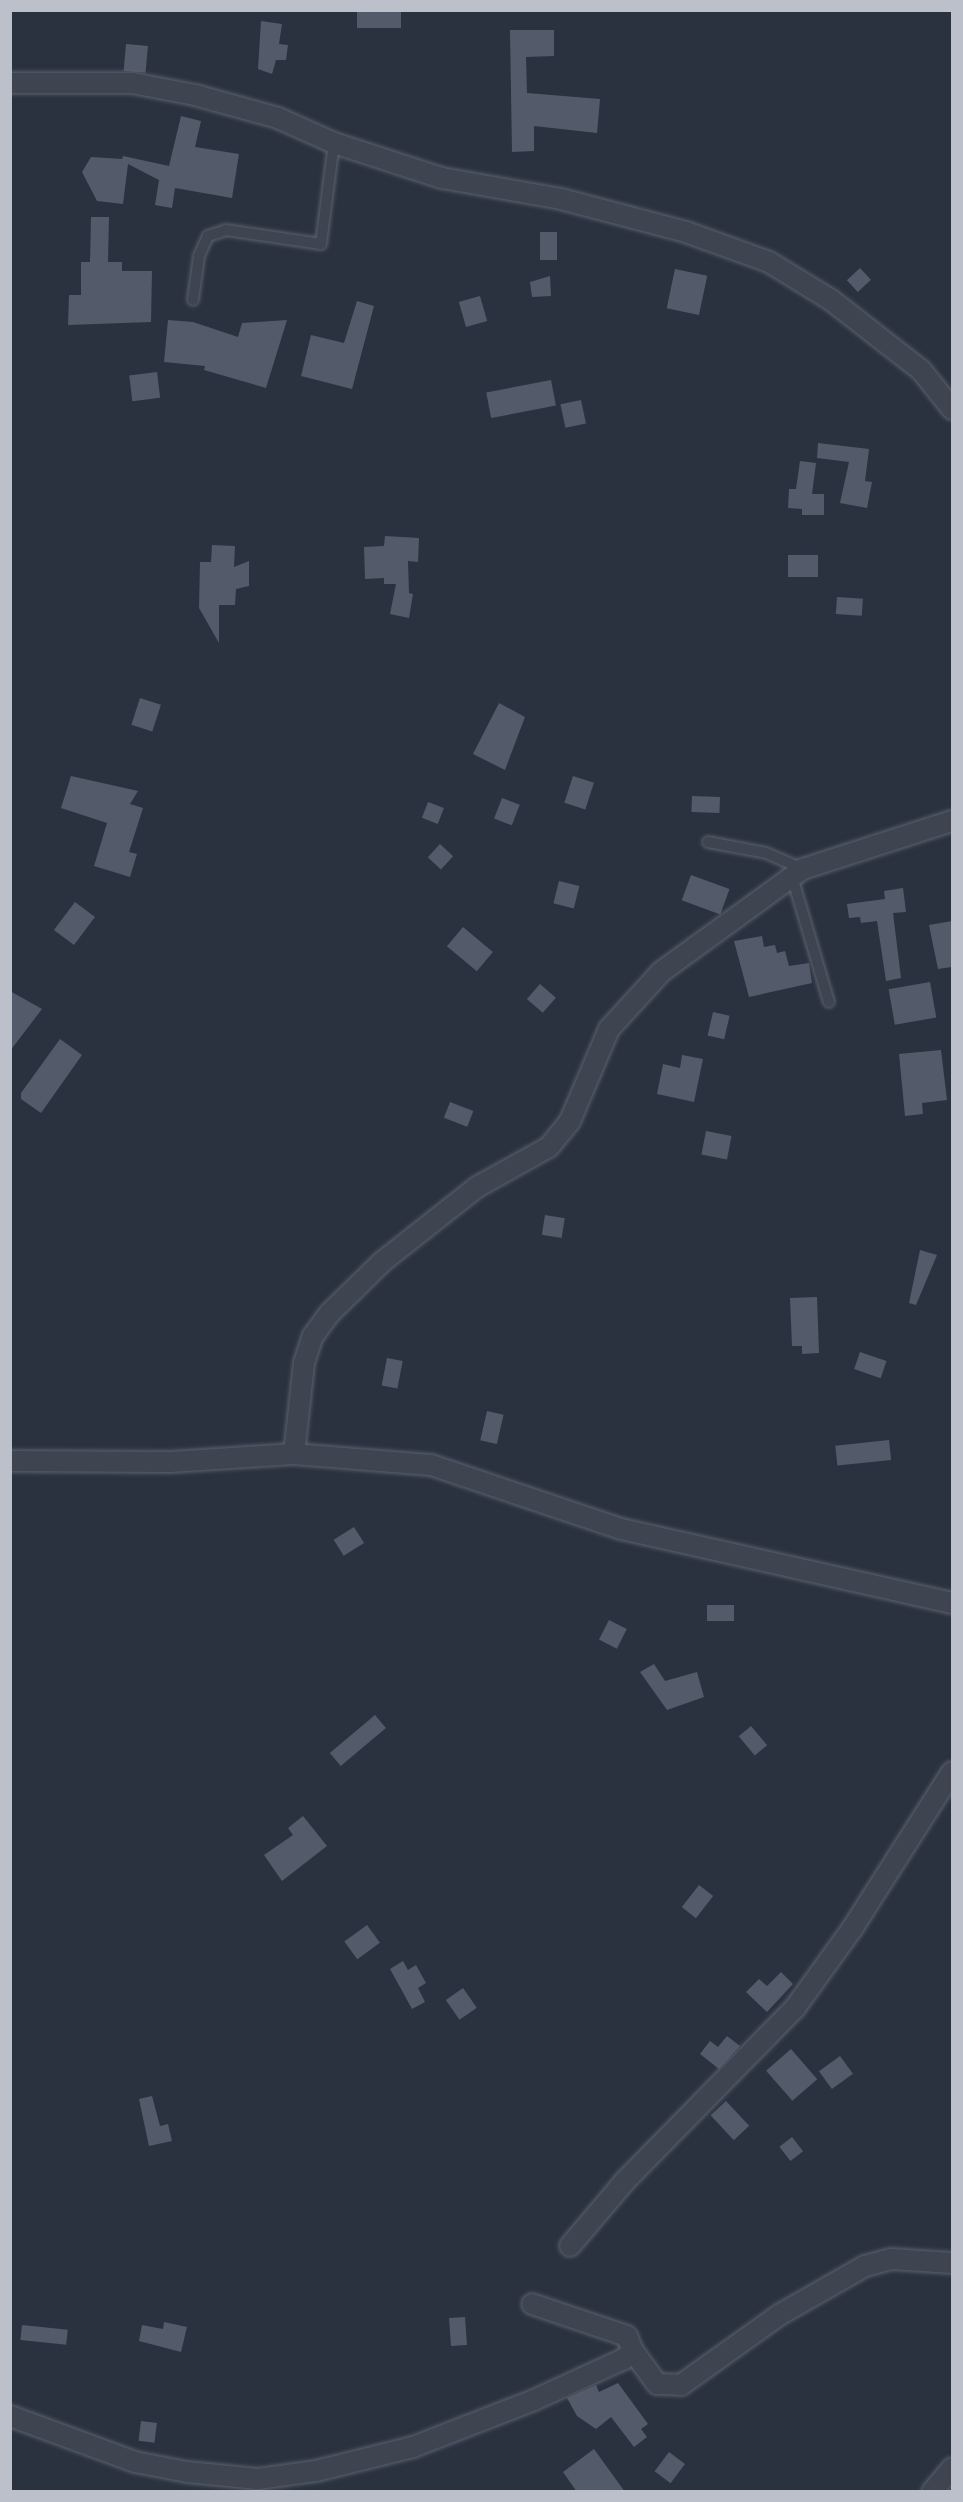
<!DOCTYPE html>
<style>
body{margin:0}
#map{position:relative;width:963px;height:2502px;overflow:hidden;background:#2a3240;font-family:Arial,sans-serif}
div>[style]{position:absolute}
.building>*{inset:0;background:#535b6b;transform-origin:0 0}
.roads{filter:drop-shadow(0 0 2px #5c626e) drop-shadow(0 0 2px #5c626e)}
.service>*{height:10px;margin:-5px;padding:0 5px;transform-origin:5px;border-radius:5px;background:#3e4450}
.minor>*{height:20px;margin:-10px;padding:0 10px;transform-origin:10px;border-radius:10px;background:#3e4450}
span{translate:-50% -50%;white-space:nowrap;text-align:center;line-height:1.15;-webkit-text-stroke:4.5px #222936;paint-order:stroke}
.frame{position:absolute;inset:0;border:12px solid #bbc0ca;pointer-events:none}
</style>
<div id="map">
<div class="building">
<div style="left:357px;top:10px;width:44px;height:18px"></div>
<div style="clip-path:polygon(261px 21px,282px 24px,279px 44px,288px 45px,286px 60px,276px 60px,272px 74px,258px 69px)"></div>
<div style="clip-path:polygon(510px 30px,554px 30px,554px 56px,526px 57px,527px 93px,600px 99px,597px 133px,534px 126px,534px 151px,512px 152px)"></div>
<div style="left:126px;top:44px;width:22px;height:27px;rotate:5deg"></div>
<div style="clip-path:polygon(181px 116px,201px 121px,195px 147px,239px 154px,232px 198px,175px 188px,172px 208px,155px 205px,159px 180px,128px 164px,123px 204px,97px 201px,82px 172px,91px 157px,122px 159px,123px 156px,169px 166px)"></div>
<div style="clip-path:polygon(91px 217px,109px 217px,108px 262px,122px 262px,122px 271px,152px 271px,151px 322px,68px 325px,69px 295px,81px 295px,81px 262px,90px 262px)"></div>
<div style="left:540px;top:232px;width:17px;height:28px"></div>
<div style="left:860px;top:268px;width:16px;height:18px;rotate:47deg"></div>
<div style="left:675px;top:269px;width:33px;height:40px;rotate:12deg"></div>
<div style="clip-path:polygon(550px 276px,551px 296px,532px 297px,530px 282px)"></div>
<div style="left:480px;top:296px;width:26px;height:22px;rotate:74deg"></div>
<div style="clip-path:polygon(357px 301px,374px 306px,352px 389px,301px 376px,311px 335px,344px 343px)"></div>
<div style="clip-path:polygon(168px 320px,193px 322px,238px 337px,242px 323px,287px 320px,266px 388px,204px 370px,205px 366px,164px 362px)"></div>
<div style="left:157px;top:372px;width:26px;height:28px;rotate:83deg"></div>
<div style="left:551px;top:380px;width:26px;height:66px;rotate:79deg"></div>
<div style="left:581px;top:400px;width:24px;height:21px;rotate:78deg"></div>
<div style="clip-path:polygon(818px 443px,869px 449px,865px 481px,872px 482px,867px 508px,840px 503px,849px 462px,817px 458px)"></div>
<div style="clip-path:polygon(800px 461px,816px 463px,812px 494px,824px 494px,824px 515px,802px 515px,802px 509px,788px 508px,789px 489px,796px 489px)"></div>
<div style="clip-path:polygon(385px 536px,419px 538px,418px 562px,408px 561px,409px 593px,413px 594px,409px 618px,390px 614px,396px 584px,384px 584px,384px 578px,365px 579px,364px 547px,384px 546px)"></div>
<div style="clip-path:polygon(212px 545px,235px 546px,234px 567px,249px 561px,249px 586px,236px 589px,235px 605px,219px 605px,219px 643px,199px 608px,200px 562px,211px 562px)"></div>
<div style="left:788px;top:555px;width:30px;height:22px"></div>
<div style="left:837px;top:597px;width:26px;height:17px;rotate:4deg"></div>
<div style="left:140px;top:698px;width:22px;height:28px;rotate:18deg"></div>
<div style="clip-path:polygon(499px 703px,525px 717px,505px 770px,473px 754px)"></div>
<div style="clip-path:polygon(71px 776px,138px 791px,130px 804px,143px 808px,129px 852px,137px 854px,130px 877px,94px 866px,107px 823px,61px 808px)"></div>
<div style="left:573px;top:776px;width:22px;height:28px;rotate:18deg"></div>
<div style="left:692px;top:796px;width:28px;height:16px;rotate:2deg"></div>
<div style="left:502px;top:798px;width:19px;height:22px;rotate:21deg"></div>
<div style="left:428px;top:802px;width:17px;height:17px;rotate:21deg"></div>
<div style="left:440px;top:844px;width:18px;height:18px;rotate:43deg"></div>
<div style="left:691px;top:875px;width:41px;height:27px;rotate:20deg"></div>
<div style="left:559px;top:881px;width:21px;height:23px;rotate:14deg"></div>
<div style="clip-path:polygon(903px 888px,906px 912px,893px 913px,901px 978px,886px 981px,877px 921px,861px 923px,860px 917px,849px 918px,847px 904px,885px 899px,884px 891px)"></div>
<div style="left:75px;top:902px;width:25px;height:35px;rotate:37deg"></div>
<div style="clip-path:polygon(952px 921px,952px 967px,938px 969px,929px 925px)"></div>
<div style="left:463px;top:927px;width:39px;height:25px;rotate:40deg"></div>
<div style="clip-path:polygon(762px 936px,764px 947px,775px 945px,777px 953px,785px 951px,789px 966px,809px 963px,812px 983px,749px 997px,734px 941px)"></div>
<div style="left:930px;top:982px;width:36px;height:42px;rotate:80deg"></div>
<div style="left:540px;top:984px;width:21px;height:20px;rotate:41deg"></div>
<div style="clip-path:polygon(10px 991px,42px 1009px,10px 1051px)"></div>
<div style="left:713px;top:1012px;width:17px;height:24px;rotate:13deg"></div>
<div style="clip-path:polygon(60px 1039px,82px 1055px,41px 1113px,21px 1099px,21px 1093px)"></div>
<div style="clip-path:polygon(941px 1050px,947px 1100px,922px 1103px,923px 1114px,905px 1116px,899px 1054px)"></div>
<div style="clip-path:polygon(682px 1055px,703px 1059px,694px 1102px,657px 1094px,663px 1064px,680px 1068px)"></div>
<div style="left:450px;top:1102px;width:25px;height:17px;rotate:21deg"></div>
<div style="left:706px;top:1131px;width:26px;height:24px;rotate:11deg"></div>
<div style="left:545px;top:1215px;width:20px;height:20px;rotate:9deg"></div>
<div style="clip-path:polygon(920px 1250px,937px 1255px,916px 1305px,909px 1303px)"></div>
<div style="clip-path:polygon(817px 1297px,819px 1353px,802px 1354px,802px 1346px,792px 1346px,790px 1298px)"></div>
<div style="left:860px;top:1352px;width:28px;height:18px;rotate:19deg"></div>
<div style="left:387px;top:1358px;width:16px;height:28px;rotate:11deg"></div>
<div style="left:487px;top:1411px;width:17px;height:30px;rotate:13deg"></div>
<div style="left:889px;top:1440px;width:20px;height:54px;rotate:84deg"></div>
<div style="left:354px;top:1527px;width:19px;height:24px;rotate:58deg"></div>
<div style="left:707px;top:1605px;width:27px;height:16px"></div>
<div style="left:609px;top:1620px;width:20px;height:22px;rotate:27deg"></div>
<div style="clip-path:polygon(654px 1664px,665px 1681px,697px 1672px,704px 1697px,667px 1710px,640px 1672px)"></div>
<div style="left:375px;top:1715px;width:17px;height:59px;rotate:50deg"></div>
<div style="left:751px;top:1726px;width:25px;height:16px;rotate:50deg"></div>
<div style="clip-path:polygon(303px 1816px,327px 1846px,282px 1881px,264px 1855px,293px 1835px,288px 1828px)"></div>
<div style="left:699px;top:1885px;width:18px;height:28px;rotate:38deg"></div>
<div style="left:367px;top:1925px;width:22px;height:28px;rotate:54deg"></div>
<div style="clip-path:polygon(403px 1961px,408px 1970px,416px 1965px,426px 1983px,418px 1988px,425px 2002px,412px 2009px,390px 1969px)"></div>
<div style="clip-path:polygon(781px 1972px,793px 1984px,767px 2012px,746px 1992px,759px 1979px,767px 1986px)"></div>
<div style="left:463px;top:1988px;width:24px;height:21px;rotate:55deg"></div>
<div style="clip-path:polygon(727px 2036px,740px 2046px,719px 2069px,700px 2054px,710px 2041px,718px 2047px)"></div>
<div style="left:791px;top:2049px;width:40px;height:33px;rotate:49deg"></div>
<div style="left:840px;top:2056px;width:22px;height:26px;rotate:54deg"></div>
<div style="clip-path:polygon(152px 2096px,160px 2126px,168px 2124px,172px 2141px,149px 2146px,139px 2099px)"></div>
<div style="left:726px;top:2101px;width:34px;height:21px;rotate:47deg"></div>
<div style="left:792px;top:2137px;width:18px;height:16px;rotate:52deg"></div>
<div style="left:465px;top:2317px;width:28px;height:16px;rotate:86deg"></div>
<div style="clip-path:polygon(164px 2322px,187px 2327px,181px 2352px,139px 2341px,142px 2325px,163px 2329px)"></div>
<div style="left:22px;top:2325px;width:46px;height:15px;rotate:6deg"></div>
<div style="clip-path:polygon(618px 2383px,648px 2424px,641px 2429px,647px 2437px,634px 2447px,611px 2417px,596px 2429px,577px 2416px,567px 2398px,596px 2385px,599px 2392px)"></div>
<div style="left:141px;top:2421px;width:16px;height:20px;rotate:7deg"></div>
<div style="clip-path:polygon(594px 2449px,625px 2492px,577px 2492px,563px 2472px)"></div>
<div style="left:669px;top:2452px;width:20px;height:24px;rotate:37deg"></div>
</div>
<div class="roads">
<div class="service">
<div style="left:193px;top:300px;width:44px;rotate:-82.2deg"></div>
<div style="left:199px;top:256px;width:22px;rotate:-66deg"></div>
<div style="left:208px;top:236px;width:19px;rotate:-18deg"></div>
<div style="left:226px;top:230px;width:96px;rotate:8.4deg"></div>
<div style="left:321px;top:244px;width:102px;rotate:-82.7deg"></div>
<div style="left:708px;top:842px;width:59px;rotate:10.7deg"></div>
<div style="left:766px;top:853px;width:40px;rotate:23.4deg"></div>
<div style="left:793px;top:880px;width:127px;rotate:73.6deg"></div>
</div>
<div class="minor">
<div style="left:10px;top:83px;width:122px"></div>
<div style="left:132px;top:83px;width:64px;rotate:10.8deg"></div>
<div style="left:195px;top:95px;width:86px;rotate:15.5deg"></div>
<div style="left:278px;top:118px;width:61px;rotate:24.1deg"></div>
<div style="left:334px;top:143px;width:114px;rotate:18deg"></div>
<div style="left:442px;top:178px;width:121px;rotate:10deg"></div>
<div style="left:561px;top:199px;width:129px;rotate:14.8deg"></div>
<div style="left:686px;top:232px;width:88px;rotate:19.9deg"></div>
<div style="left:769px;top:262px;width:73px;rotate:31.5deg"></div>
<div style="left:831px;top:300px;width:114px;rotate:37.9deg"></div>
<div style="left:921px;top:370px;width:50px;rotate:51.5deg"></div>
<div style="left:294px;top:1454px;width:92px;rotate:-83.7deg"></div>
<div style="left:304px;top:1363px;width:28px;rotate:-72deg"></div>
<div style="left:313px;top:1336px;width:29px;rotate:-54deg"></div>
<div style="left:330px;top:1313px;width:73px;rotate:-44.4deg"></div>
<div style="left:382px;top:1262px;width:121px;rotate:-38.3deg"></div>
<div style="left:477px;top:1187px;width:82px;rotate:-29.1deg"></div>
<div style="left:549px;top:1147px;width:33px;rotate:-51deg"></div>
<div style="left:570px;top:1121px;width:100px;rotate:-67deg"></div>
<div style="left:609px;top:1029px;width:77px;rotate:-47.6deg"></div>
<div style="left:661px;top:972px;width:175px;rotate:-36deg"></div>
<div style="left:803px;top:869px;width:157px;rotate:-17.9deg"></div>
<div style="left:10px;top:1461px;width:160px;rotate:0.4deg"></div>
<div style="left:170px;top:1462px;width:124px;rotate:-3.7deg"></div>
<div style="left:294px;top:1454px;width:137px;rotate:4.6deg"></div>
<div style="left:431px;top:1465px;width:200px;rotate:18.6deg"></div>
<div style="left:621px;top:1529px;width:339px;rotate:12.6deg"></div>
<div style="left:570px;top:2246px;width:85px;rotate:-49.8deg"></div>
<div style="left:625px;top:2181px;width:243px;rotate:-45.5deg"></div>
<div style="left:795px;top:2008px;width:97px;rotate:-54.2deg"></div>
<div style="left:852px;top:1929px;width:186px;rotate:-57.5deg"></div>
<div style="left:633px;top:2351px;width:41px;rotate:54deg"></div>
<div style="left:657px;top:2384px;width:24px;rotate:2deg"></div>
<div style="left:681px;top:2385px;width:120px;rotate:-35.5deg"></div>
<div style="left:779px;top:2315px;width:99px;rotate:-29.7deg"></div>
<div style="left:865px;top:2266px;width:27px;rotate:-15deg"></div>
<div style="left:891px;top:2259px;width:61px;rotate:3.8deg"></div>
<div style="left:10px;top:2416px;width:133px;rotate:20.2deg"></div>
<div style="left:135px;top:2462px;width:53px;rotate:10.9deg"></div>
<div style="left:187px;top:2472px;width:71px;rotate:5.6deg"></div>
<div style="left:258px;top:2479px;width:59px;rotate:-7.9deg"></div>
<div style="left:316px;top:2471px;width:100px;rotate:-13.9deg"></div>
<div style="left:413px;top:2447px;width:130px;rotate:-21.2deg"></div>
<div style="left:534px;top:2400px;width:99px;rotate:-24.5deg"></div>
<div style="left:624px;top:2359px;width:12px;rotate:-42deg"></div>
<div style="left:633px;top:2351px;width:16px;rotate:-112deg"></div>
<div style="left:627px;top:2336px;width:100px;rotate:-161.4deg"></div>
<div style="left:932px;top:2492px;width:31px;rotate:-50deg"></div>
</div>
</div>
<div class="frame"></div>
</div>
